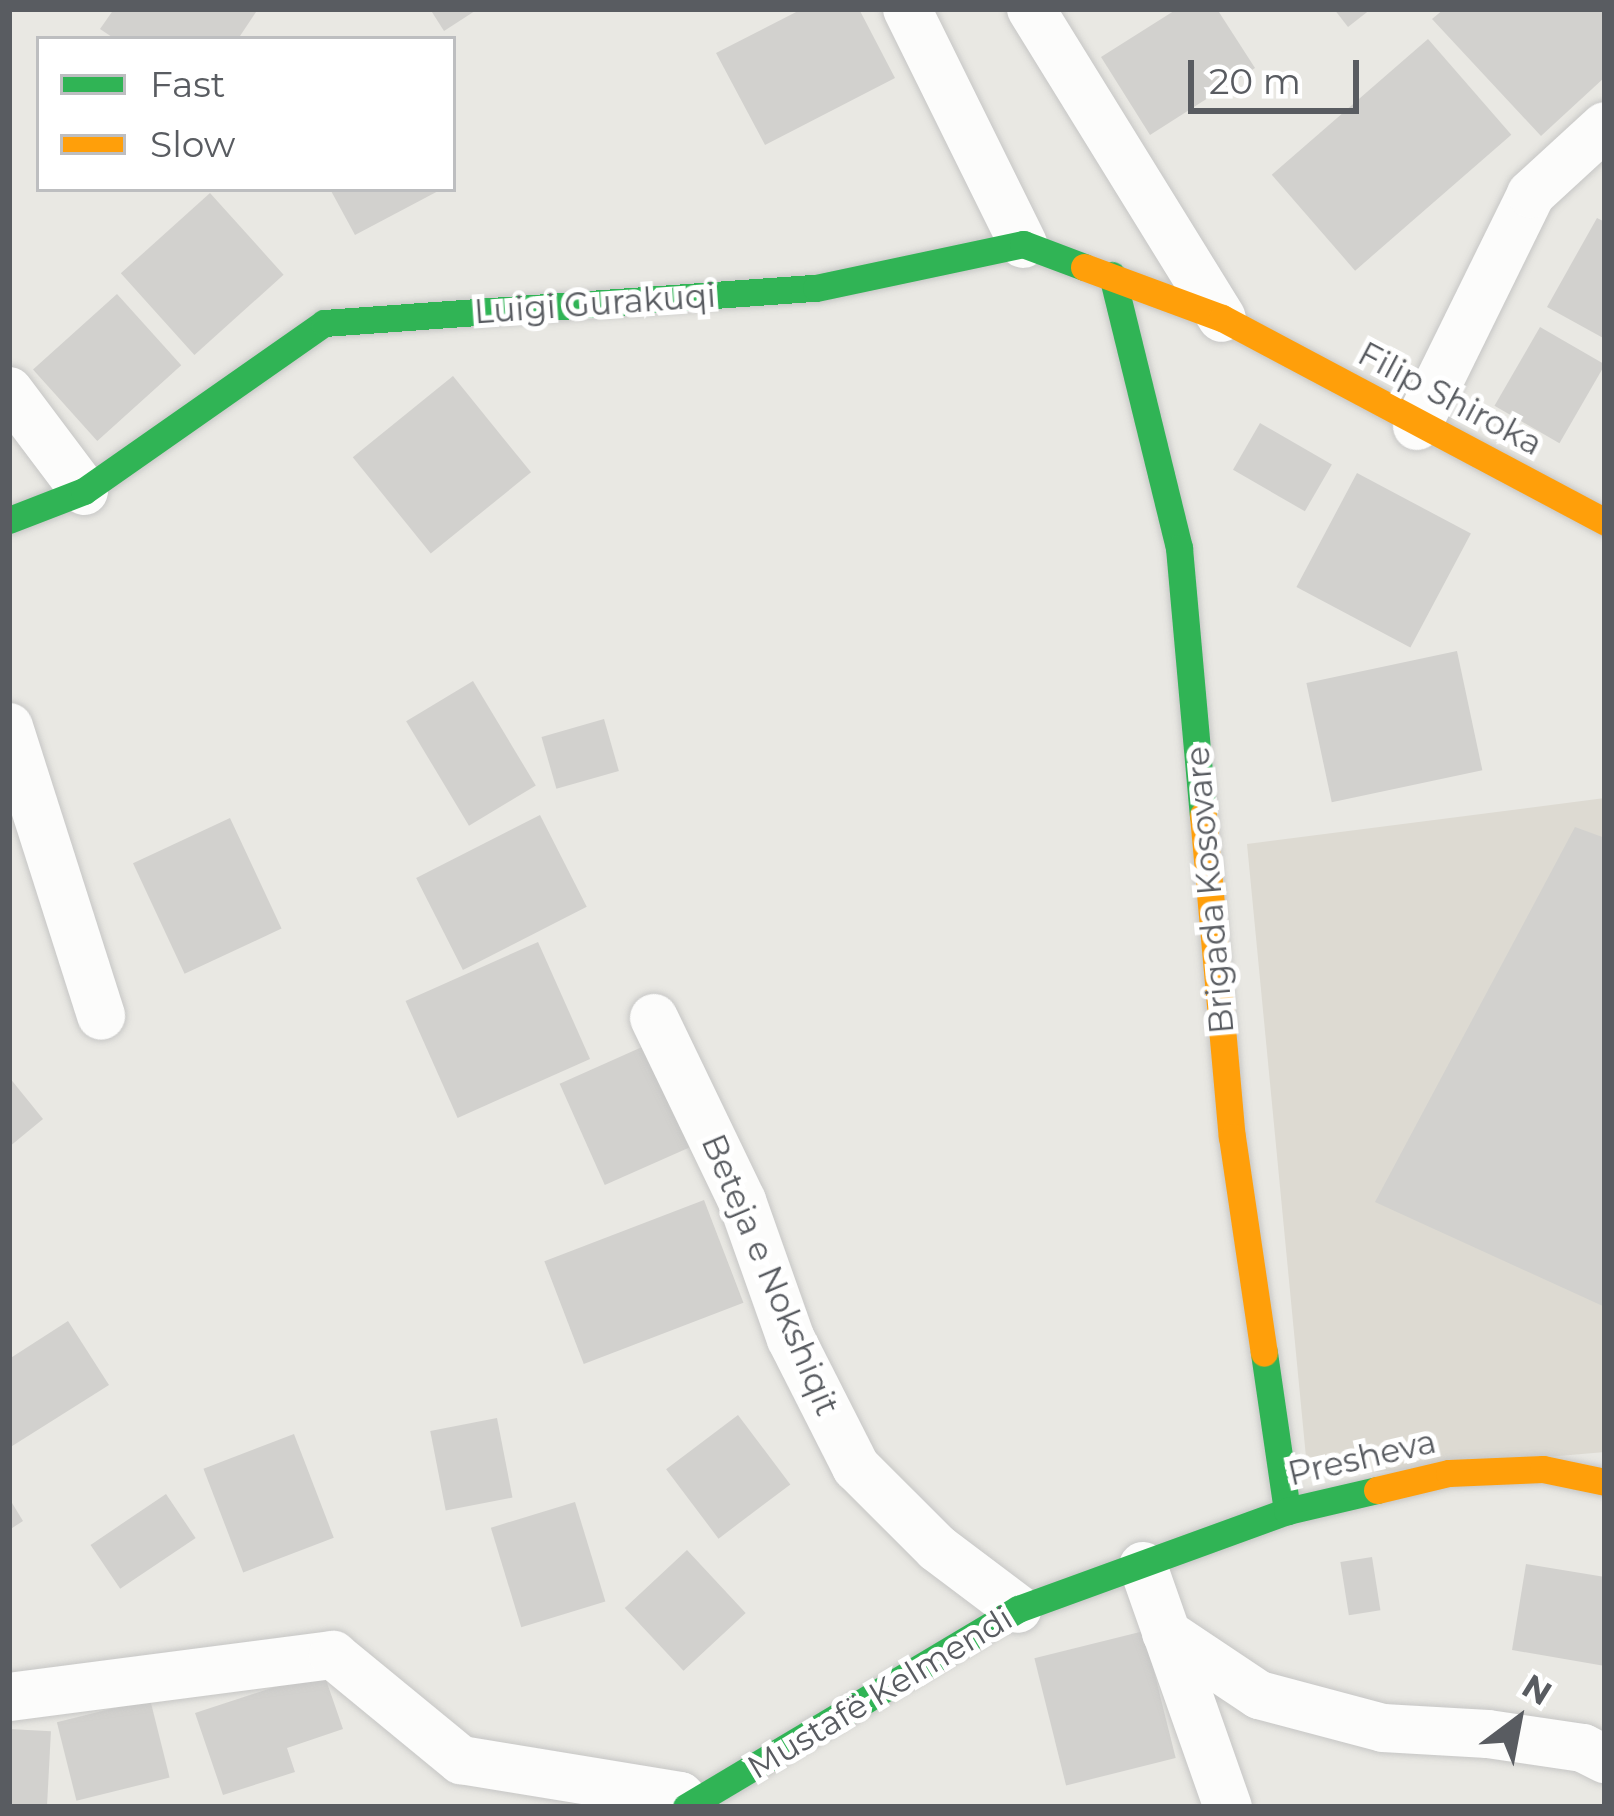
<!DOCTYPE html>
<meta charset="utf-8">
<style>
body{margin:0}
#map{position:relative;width:1614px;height:1816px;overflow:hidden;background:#e9e8e3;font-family:Montserrat,sans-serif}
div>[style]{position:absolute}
.education>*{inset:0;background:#dddad2}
.building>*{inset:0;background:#d2d1ce;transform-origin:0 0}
.roads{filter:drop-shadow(0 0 3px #c6c6c5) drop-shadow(0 0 3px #c6c6c5)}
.street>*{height:48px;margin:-24px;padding:0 24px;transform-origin:24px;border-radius:24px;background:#fcfcfb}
.fast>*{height:27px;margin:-13.5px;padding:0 13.5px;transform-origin:13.5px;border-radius:13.5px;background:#30b455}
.slow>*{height:27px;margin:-13.5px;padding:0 13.5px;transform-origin:13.5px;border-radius:13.5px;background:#ff9f0a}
span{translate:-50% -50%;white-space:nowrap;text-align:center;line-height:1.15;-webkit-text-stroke:10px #fff;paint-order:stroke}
.street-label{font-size:33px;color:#595c61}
.frame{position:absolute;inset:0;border:12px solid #595c61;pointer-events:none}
.legend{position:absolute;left:36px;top:36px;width:420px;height:156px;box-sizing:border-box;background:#fff;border:3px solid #bdbec0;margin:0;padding:15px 21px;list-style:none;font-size:36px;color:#595c61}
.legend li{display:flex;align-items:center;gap:24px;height:60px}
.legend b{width:60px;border:3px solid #bdbec0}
.north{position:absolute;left:1458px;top:1660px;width:120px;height:120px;-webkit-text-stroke:9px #fff;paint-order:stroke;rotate:32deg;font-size:33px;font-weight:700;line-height:48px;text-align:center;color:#595c61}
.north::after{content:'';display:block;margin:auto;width:42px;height:54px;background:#595c61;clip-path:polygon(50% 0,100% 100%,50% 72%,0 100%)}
.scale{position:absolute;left:1188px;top:60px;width:171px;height:54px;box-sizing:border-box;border:6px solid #595c61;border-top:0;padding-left:15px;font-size:36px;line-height:42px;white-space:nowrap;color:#595c61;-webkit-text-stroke:9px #fff;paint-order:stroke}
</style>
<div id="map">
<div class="education">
<div style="clip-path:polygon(1605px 798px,1605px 1452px,1308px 1478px,1247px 844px)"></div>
</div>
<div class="building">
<div style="clip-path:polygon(114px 9px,258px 9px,238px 39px,115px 39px,100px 29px)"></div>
<div style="clip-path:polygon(430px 9px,478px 9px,444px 31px)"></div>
<div style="clip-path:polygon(802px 9px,859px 9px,895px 78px,765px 145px,716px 53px)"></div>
<div style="clip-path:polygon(1177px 9px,1217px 9px,1255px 68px,1150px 135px,1101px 57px)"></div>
<div style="clip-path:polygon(1334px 9px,1371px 9px,1348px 27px)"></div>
<div style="clip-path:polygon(1444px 9px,1605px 9px,1605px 77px,1541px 136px,1432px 19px)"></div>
<div style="left:1428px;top:39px;width:127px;height:207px;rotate:49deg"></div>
<div style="clip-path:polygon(330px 189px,442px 189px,355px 235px)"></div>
<div style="left:210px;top:193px;width:110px;height:120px;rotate:48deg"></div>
<div style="clip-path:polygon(1597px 218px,1605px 222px,1605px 339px,1547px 307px)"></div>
<div style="left:117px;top:294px;width:96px;height:113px;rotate:48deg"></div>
<div style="left:1540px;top:327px;width:75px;height:91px;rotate:30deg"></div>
<div style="left:453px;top:376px;width:124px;height:129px;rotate:51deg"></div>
<div style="left:1260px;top:423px;width:83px;height:54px;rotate:30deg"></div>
<div style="left:1357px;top:473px;width:129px;height:129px;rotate:28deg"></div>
<div style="left:1457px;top:651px;width:122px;height:154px;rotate:78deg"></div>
<div style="left:473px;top:681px;width:122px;height:78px;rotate:59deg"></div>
<div style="left:604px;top:719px;width:54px;height:65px;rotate:74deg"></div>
<div style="left:540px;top:815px;width:103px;height:139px;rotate:63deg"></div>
<div style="left:230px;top:818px;width:122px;height:107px;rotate:65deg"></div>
<div style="clip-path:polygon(1575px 827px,1605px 838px,1605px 1307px,1375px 1202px)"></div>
<div style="left:538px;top:942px;width:128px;height:145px;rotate:66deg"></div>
<div style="left:651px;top:1043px;width:111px;height:100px;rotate:66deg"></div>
<div style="clip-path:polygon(9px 1077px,43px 1119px,9px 1147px)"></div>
<div style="left:704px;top:1200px;width:110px;height:171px;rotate:69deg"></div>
<div style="clip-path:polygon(68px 1321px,109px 1385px,9px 1448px,9px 1359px)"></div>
<div style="left:738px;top:1415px;width:87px;height:90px;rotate:53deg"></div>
<div style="left:497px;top:1418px;width:81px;height:68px;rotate:79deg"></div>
<div style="left:294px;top:1434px;width:111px;height:97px;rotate:69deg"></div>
<div style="left:166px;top:1494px;width:53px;height:91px;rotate:56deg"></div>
<div style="clip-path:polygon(9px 1498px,23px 1521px,9px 1530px)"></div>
<div style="left:575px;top:1502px;width:104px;height:88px;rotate:73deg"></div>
<div style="left:687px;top:1550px;width:86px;height:85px;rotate:47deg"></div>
<div style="left:1372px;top:1557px;width:54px;height:32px;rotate:81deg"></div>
<div style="clip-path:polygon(1526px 1564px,1605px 1577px,1605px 1666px,1512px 1650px)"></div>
<div style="left:1144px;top:1631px;width:131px;height:113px;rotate:76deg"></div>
<div style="clip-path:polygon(323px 1671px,343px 1729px,287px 1748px,295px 1772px,223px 1795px,195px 1713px)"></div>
<div style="left:150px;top:1699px;width:81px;height:96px;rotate:76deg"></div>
<div style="left:9px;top:1729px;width:42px;height:78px;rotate:3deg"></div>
</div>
<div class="roads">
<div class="street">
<div style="left:907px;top:9px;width:262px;rotate:63.7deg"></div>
<div style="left:1031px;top:9px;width:363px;rotate:58.3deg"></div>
<div style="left:9px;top:391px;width:125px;rotate:53.1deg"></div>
<div style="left:1417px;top:426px;width:258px;rotate:-63.8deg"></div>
<div style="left:1531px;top:194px;width:100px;rotate:-42.6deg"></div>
<div style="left:9px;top:727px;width:303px;rotate:72.3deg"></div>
<div style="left:654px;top:1018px;width:203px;rotate:64.3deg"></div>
<div style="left:742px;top:1201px;width:146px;rotate:70.5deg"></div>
<div style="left:791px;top:1339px;width:144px;rotate:63.1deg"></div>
<div style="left:856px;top:1467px;width:115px;rotate:45deg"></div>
<div style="left:937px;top:1548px;width:101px;rotate:37deg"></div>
<div style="left:1143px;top:1566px;width:256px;rotate:70.6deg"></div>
<div style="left:1166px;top:1633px;width:112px;rotate:33.7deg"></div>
<div style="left:1259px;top:1695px;width:128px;rotate:14.9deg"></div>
<div style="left:1383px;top:1728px;width:105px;rotate:3.3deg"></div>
<div style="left:1488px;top:1734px;width:96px;rotate:8.4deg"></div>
<div style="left:1583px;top:1748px;width:25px;rotate:27deg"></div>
<div style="left:9px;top:1697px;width:327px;rotate:-7.4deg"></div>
<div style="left:333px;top:1655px;width:166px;rotate:39.4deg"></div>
<div style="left:461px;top:1760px;width:222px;rotate:9.3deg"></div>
<div style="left:680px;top:1796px;width:13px;rotate:45deg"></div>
</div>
<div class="fast">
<div style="left:1112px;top:275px;width:281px;rotate:76.2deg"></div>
<div style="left:1179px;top:548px;width:268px;rotate:84.9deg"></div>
<div style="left:9px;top:520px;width:80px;rotate:-21.1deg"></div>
<div style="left:84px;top:491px;width:293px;rotate:-35deg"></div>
<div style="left:324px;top:323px;width:493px;rotate:-4.1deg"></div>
<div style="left:816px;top:288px;width:212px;rotate:-12deg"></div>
<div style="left:1023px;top:244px;width:65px;rotate:20.7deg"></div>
<div style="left:1264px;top:1353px;width:160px;rotate:81.7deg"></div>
<div style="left:686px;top:1807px;width:387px;rotate:-30.8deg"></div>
<div style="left:1018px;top:1609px;width:286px;rotate:-20deg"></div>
<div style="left:1287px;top:1511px;width:92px;rotate:-13.1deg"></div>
</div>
<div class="slow">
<div style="left:1084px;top:267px;width:147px;rotate:20.3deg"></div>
<div style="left:1222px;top:318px;width:434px;rotate:28deg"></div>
<div style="left:1203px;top:815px;width:323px;rotate:84.9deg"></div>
<div style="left:1232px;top:1137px;width:218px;rotate:81.6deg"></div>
<div style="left:1377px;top:1490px;width:74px;rotate:-13.3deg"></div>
<div style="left:1449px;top:1473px;width:94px;rotate:-2.4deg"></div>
<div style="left:1543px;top:1469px;width:63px;rotate:11.8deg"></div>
</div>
</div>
<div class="street-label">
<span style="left:595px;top:304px;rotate:-4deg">Luigi Gurakuqi</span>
<span style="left:1450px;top:399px;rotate:28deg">Filip Shiroka</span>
<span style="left:1210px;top:890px;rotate:-95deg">Brigada Kosovare</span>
<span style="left:770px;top:1275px;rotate:67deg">Beteja e Nokshiqit</span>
<span style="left:1362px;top:1458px;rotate:-13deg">Presheva</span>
<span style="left:880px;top:1693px;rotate:-31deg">Mustafë Kelmendi</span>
</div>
<div class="frame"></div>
<ul class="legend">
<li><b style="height:15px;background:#30b455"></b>Fast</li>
<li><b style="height:15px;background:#ff9f0a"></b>Slow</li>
</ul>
<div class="north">N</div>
<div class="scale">20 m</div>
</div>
